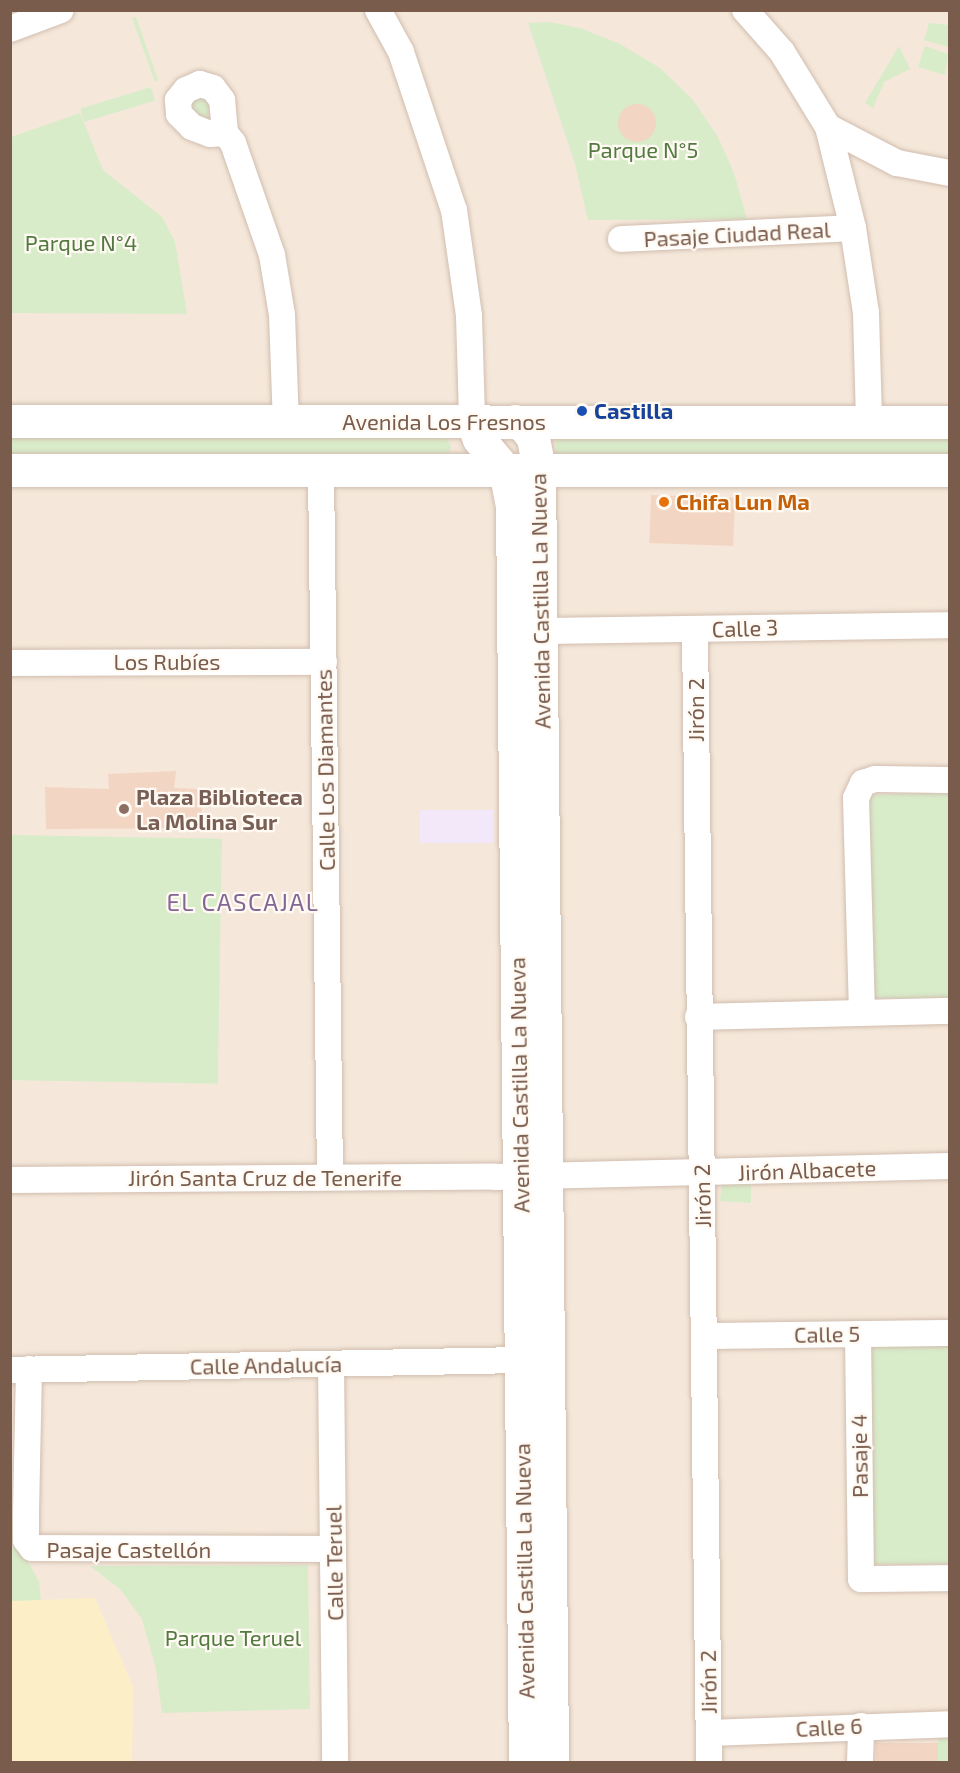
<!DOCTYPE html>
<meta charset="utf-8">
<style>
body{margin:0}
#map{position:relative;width:960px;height:1773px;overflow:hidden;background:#fdf6ec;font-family:"Exo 2",sans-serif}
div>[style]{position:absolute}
.residential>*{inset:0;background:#f5e8da;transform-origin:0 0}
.education>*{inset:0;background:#f3e8fa;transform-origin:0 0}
.green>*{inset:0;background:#d8ecc9;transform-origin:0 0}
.sand>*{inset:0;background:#fcefc7}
.building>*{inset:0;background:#f3d5c3;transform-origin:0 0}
.round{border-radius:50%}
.roads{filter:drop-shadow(0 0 2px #d1beb0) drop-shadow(0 0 2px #d1beb0)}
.street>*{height:26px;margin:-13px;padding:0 13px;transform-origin:13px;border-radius:13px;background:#fff}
.secondary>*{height:33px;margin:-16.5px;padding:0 16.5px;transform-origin:16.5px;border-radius:16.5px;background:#fff}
.dots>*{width:16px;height:16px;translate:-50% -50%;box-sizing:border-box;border:3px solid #fffaf3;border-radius:50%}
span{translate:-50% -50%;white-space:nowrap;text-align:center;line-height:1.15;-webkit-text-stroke:4.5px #fffaf3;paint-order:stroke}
.park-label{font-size:22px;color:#537a41}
.street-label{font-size:22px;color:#7a5c4d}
.transit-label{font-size:22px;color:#164399;font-weight:700}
.left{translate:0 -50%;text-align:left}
.food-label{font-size:22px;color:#c56008;font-weight:700}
.education-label{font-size:22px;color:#785e54;font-weight:700}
.neighbourhood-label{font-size:24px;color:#846695;letter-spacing:1.5px}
.frame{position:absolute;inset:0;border:12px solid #7a5c4d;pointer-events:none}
</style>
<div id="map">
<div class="residential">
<div style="left:11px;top:11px;width:938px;height:1751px"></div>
</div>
<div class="education">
<div style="left:493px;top:810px;width:33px;height:73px;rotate:90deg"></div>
</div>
<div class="green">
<div style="clip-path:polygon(136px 17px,158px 80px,155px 82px,132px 18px)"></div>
<div style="clip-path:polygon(549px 22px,580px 28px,620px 44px,660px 68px,693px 100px,718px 137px,734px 173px,747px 219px,588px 220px,575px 164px,528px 23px)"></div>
<div style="clip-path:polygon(929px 23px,949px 25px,949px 47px,924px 40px)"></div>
<div style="clip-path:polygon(899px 46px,910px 69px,884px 82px,873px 108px,865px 103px)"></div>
<div style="clip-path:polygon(925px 46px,948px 54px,945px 75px,918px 67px)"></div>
<div style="left:151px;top:87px;width:14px;height:74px;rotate:73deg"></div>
<div style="clip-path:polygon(191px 96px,210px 98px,208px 119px,203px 120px,186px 104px)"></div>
<div style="clip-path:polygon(80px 113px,103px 170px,162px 217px,175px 242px,187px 314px,11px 313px,11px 137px)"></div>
<div style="clip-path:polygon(11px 433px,438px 434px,447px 439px,451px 447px,448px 455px,11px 457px)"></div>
<div style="left:949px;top:434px;width:25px;height:393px;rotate:90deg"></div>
<div style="clip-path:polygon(949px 792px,949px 1000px,870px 998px,863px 801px,872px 795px)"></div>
<div style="left:11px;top:835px;width:211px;height:245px;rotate:1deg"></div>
<div style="clip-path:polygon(751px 1179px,751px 1203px,720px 1201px,722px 1183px)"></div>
<div style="left:949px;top:1344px;width:220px;height:80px;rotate:90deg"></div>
<div style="clip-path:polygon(11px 1515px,14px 1515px,22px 1550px,39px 1582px,51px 1690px,11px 1717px)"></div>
<div style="clip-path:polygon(308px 1565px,310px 1709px,162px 1713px,156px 1669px,142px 1619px,120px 1589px,90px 1566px)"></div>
<div style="left:938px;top:1724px;width:11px;height:38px"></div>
</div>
<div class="sand">
<div style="clip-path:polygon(95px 1598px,133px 1687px,132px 1762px,11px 1762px,11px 1601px)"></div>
</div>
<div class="building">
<div class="round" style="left:618px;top:104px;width:38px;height:38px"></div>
<div style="left:651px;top:495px;width:84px;height:48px;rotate:2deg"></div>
<div style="clip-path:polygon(176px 771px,174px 788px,201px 789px,202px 828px,46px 829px,45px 787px,109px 789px,108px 774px)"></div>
<div style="left:876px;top:1743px;width:62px;height:19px"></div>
</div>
<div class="roads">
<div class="street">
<div style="left:378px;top:10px;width:48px;rotate:61.3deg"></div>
<div style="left:401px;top:52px;width:167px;rotate:71.5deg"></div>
<div style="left:454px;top:210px;width:107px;rotate:81.9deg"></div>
<div style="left:469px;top:316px;width:104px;rotate:88.3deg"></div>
<div style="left:745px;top:10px;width:56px;rotate:48.6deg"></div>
<div style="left:782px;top:52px;width:88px;rotate:58.5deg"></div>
<div style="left:828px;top:127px;width:104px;rotate:76.1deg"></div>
<div style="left:853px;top:228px;width:86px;rotate:81.3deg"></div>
<div style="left:866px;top:313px;width:109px;rotate:88.4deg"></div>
<div style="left:10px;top:29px;width:54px;rotate:-20.4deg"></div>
<div style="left:828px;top:127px;width:78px;rotate:27.6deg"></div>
<div style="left:897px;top:163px;width:54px;rotate:10.7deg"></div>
<div style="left:225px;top:133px;width:33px;rotate:-95deg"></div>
<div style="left:222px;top:100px;width:15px;rotate:-127deg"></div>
<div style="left:213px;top:88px;width:14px;rotate:-163deg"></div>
<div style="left:200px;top:84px;width:15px;rotate:157deg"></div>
<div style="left:186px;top:90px;width:13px;rotate:129deg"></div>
<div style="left:178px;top:100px;width:14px;rotate:86deg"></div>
<div style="left:179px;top:114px;width:18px;rotate:45deg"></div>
<div style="left:192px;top:127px;width:19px;rotate:21deg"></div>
<div style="left:210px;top:134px;width:15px;rotate:-4deg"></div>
<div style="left:225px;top:133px;width:13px;rotate:51deg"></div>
<div style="left:233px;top:143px;width:119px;rotate:70.8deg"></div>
<div style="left:272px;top:255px;width:61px;rotate:80.5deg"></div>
<div style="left:282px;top:315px;width:107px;rotate:87.9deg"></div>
<div style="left:621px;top:239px;width:232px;rotate:-2.7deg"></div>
<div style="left:321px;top:471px;width:706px;rotate:89.27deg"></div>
<div style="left:695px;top:630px;width:1132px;rotate:89.29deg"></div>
<div style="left:540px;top:631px;width:410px;rotate:-0.8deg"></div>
<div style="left:10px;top:663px;width:314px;rotate:-0.2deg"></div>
<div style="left:862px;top:1013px;width:215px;rotate:-91.6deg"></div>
<div style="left:856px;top:798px;width:17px;rotate:-65deg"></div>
<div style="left:863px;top:783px;width:13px;rotate:-18deg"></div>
<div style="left:875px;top:779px;width:75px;rotate:0.8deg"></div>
<div style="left:698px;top:1017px;width:252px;rotate:-1.4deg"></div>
<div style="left:10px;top:1180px;width:485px;rotate:-0.4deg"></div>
<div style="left:495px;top:1177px;width:455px;rotate:-1.4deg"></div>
<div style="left:858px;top:1334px;width:245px;rotate:89.3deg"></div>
<div style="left:861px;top:1579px;width:89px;rotate:-0.6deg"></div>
<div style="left:705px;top:1336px;width:245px;rotate:-0.7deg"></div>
<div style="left:331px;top:1364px;width:398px;rotate:89.4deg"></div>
<div style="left:29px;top:1369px;width:144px;rotate:91.2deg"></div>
<div style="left:26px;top:1513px;width:27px;rotate:90deg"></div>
<div style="left:26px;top:1540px;width:10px;rotate:53deg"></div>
<div style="left:32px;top:1548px;width:301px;rotate:0.2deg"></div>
<div style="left:10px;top:1370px;width:512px;rotate:-1.12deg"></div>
<div style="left:709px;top:1733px;width:241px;rotate:-2.1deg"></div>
<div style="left:860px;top:1762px;width:36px;rotate:-88deg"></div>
</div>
<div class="secondary">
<div style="left:472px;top:420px;width:20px;rotate:70deg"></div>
<div style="left:479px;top:439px;width:40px;rotate:50deg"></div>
<div style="left:505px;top:470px;width:37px;rotate:79deg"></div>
<div style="left:512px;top:506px;width:1256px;rotate:89.41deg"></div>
<div style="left:10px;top:421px;width:940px;rotate:0.06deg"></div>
<div style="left:515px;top:421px;width:12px;rotate:31deg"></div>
<div style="left:525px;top:427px;width:14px;rotate:54deg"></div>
<div style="left:533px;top:438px;width:32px;rotate:79deg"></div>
<div style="left:539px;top:469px;width:1293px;rotate:89.42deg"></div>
<div style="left:10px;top:470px;width:940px"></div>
</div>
</div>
<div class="dots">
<div style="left:582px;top:411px;background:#1a4fb4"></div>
<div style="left:664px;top:502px;background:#e8710a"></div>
<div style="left:124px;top:809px;background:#8d6e63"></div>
</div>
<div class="park-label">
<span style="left:643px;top:150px">Parque N°5</span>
<span style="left:81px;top:243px">Parque N°4</span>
<span style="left:233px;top:1638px">Parque Teruel</span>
</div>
<div class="street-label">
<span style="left:737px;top:234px;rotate:-3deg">Pasaje Ciudad Real</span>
<span style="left:444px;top:422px">Avenida Los Fresnos</span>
<span style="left:540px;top:601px;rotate:-91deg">Avenida Castilla La Nueva</span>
<span style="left:745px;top:628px;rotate:-2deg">Calle 3</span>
<span style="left:167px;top:662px">Los Rubíes</span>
<span style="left:696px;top:710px;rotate:-90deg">Jirón 2</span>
<span style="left:325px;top:770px;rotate:-91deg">Calle Los Diamantes</span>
<span style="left:519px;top:1085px;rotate:-91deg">Avenida Castilla La Nueva</span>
<span style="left:807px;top:1170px;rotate:-2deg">Jirón Albacete</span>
<span style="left:265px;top:1178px">Jirón Santa Cruz de Tenerife</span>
<span style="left:702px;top:1196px;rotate:-91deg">Jirón 2</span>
<span style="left:827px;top:1334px;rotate:-1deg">Calle 5</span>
<span style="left:266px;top:1365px;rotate:-1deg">Calle Andalucía</span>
<span style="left:859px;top:1456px;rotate:-91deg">Pasaje 4</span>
<span style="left:129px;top:1550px">Pasaje Castellón</span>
<span style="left:334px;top:1563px;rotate:-91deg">Calle Teruel</span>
<span style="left:524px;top:1571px;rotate:-91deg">Avenida Castilla La Nueva</span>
<span style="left:708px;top:1682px;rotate:-91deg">Jirón 2</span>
<span style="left:829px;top:1727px;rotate:-3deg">Calle 6</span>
</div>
<div class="transit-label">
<span class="left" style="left:594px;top:411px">Castilla</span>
</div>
<div class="food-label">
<span class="left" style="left:676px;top:502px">Chifa Lun Ma</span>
</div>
<div class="education-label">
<span class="left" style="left:136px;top:809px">Plaza Biblioteca<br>La Molina Sur</span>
</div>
<div class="neighbourhood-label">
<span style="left:243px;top:902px">EL CASCAJAL</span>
</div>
<div class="frame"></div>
</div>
